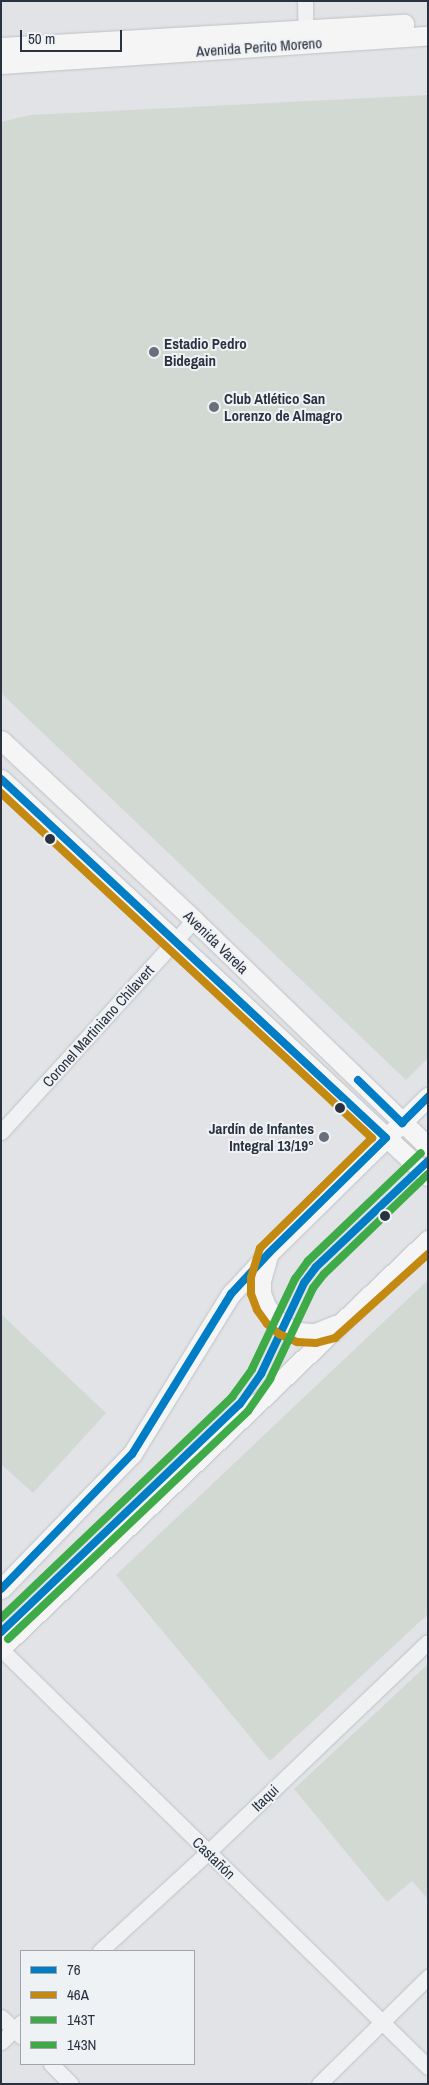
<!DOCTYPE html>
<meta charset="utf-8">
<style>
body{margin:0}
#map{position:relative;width:429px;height:2085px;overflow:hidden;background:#e1e3e6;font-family:"Archivo Narrow",sans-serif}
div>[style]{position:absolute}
.green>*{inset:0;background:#d2d9d2}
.roads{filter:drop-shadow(0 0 1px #bfc1c4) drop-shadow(0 0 1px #bfc1c4)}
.minor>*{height:15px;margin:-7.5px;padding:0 7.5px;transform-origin:7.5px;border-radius:7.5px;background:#f0f1f3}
.major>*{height:19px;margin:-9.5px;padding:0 9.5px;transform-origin:9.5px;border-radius:9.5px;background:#f5f5f6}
.bus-1>*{height:8px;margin:-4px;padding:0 4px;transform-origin:4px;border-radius:4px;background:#007dc5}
.bus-2>*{height:8px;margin:-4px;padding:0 4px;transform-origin:4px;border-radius:4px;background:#c48910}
.bus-3>*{height:8px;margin:-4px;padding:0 4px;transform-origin:4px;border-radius:4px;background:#3fab48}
.bus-4>*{height:8px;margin:-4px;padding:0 4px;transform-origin:4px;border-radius:4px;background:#3fab48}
.dots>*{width:14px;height:14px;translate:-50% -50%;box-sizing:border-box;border:2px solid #eff2f5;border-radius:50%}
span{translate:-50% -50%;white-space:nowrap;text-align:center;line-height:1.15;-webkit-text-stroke:4px #eff2f5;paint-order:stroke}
.street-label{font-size:15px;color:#29323e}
.poi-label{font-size:15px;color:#29323e;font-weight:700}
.left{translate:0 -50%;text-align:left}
.right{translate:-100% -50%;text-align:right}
.frame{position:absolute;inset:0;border:2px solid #29323e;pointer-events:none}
.legend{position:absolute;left:20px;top:1950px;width:175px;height:115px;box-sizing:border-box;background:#eff2f5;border:1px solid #a0a5ac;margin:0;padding:6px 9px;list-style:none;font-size:15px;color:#29323e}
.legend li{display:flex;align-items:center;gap:10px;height:25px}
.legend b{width:25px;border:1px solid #a0a5ac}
.scale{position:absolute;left:20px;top:30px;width:102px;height:22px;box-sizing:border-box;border:2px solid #29323e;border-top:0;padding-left:6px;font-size:15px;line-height:18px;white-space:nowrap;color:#29323e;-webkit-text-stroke:4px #eff2f5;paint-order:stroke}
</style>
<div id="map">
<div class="green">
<div style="clip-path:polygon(428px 95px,428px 1058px,406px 1080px,1px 693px,1px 122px,30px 115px)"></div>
<div style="clip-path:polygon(428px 1280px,428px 1614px,270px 1761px,116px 1575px)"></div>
<div style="clip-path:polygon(1px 1314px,106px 1413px,33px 1493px,1px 1464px)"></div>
<div style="clip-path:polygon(428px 1664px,428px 1899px,412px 1881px,387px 1902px,294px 1789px)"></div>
</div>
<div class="roads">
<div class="minor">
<div style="left:305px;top:1px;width:39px;rotate:89deg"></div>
<div style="left:1px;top:1132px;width:287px;rotate:-47.7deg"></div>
<div style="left:1px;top:1649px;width:598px;rotate:44.39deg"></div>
<div style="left:100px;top:1951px;width:147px;rotate:-42.5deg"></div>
<div style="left:208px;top:1852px;width:304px;rotate:-43.7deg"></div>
<div style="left:1px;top:2017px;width:28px;rotate:44deg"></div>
<div style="left:1px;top:2042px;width:28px;rotate:-44deg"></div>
<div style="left:51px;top:2064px;width:28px;rotate:45deg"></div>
<div style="left:319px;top:2084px;width:153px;rotate:-44.5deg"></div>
</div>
<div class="major">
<div style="left:1px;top:47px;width:404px;rotate:-3.3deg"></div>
<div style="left:1px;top:64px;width:428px;rotate:-3.8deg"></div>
<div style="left:1px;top:740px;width:264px;rotate:43deg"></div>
<div style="left:194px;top:920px;width:326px;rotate:44.1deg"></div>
<div style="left:1px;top:779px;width:583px;rotate:42.91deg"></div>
<div style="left:268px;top:1256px;width:25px;rotate:106deg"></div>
<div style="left:261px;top:1280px;width:13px;rotate:90deg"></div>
<div style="left:261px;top:1293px;width:14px;rotate:69deg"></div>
<div style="left:266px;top:1306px;width:14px;rotate:54deg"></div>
<div style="left:274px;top:1317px;width:13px;rotate:42deg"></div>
<div style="left:284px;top:1326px;width:16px;rotate:22deg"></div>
<div style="left:299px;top:1332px;width:16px;rotate:4deg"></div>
<div style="left:315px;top:1333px;width:22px;rotate:-22deg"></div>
<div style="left:1px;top:1589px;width:188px;rotate:-45.9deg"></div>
<div style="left:132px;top:1454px;width:188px;rotate:-58.3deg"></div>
<div style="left:231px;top:1294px;width:56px;rotate:-47.2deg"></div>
<div style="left:269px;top:1253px;width:223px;rotate:-44.5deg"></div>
<div style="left:1px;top:1648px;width:591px;rotate:-43.7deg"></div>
</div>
</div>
<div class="bus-1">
<div style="left:1px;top:779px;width:526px;rotate:43deg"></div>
<div style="left:386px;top:1138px;width:164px;rotate:135.5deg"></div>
<div style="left:269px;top:1253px;width:56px;rotate:132.8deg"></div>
<div style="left:231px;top:1294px;width:188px;rotate:121.7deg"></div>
<div style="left:132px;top:1454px;width:188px;rotate:134.1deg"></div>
<div style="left:358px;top:1080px;width:62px;rotate:44.3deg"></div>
<div style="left:402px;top:1123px;width:37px;rotate:-45deg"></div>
<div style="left:1px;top:1632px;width:330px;rotate:-43.7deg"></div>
<div style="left:240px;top:1404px;width:37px;rotate:-55deg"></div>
<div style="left:261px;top:1374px;width:101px;rotate:-64.7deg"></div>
<div style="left:304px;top:1283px;width:20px;rotate:-53deg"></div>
<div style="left:316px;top:1267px;width:154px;rotate:-43.4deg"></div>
</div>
<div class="bus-2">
<div style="left:1px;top:793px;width:507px;rotate:42.92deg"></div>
<div style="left:372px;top:1138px;width:157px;rotate:135.5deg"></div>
<div style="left:260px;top:1248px;width:31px;rotate:107deg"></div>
<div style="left:251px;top:1278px;width:16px;rotate:90deg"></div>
<div style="left:251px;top:1294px;width:17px;rotate:69deg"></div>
<div style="left:257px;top:1310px;width:17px;rotate:54deg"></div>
<div style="left:267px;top:1324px;width:16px;rotate:40deg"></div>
<div style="left:279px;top:1334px;width:20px;rotate:24deg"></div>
<div style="left:297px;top:1342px;width:19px;rotate:3deg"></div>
<div style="left:316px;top:1343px;width:20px;rotate:-15deg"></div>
<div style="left:335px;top:1338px;width:125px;rotate:-42.1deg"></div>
</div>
<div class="bus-3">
<div style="left:8px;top:1639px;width:331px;rotate:-43.5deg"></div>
<div style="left:248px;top:1411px;width:39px;rotate:-55deg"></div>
<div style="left:270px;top:1379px;width:101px;rotate:-64.7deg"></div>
<div style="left:313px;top:1288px;width:18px;rotate:-52deg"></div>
<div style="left:324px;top:1274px;width:144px;rotate:-43.9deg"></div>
</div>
<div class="bus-4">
<div style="left:1px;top:1618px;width:320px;rotate:-43.7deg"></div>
<div style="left:232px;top:1397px;width:34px;rotate:-54deg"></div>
<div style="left:252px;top:1369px;width:100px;rotate:-64.5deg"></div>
<div style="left:295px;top:1279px;width:22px;rotate:-54deg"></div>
<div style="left:308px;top:1261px;width:156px;rotate:-43.7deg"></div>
</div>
<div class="dots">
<div style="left:154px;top:352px;background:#697079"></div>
<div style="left:214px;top:407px;background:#697079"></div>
<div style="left:50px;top:839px;background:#29323e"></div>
<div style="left:340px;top:1108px;background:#29323e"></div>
<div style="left:324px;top:1137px;background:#697079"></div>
<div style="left:385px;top:1216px;background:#29323e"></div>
</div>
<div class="street-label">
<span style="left:259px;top:47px;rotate:-4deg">Avenida Perito Moreno</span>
<span style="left:216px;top:942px;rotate:44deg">Avenida Varela</span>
<span style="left:98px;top:1026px;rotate:-48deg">Coronel Martiniano Chilavert</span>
<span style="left:265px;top:1798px;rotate:-44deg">Itaqui</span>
<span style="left:214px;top:1858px;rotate:44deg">Castañón</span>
</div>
<div class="poi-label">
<span class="left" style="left:164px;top:352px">Estadio Pedro<br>Bidegain</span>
<span class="left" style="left:224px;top:407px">Club Atlético San<br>Lorenzo de Almagro</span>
<span class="right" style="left:314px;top:1137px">Jardín de Infantes<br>Integral 13/19°</span>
</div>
<div class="frame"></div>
<ul class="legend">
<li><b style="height:6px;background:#007dc5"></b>76</li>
<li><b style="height:6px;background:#c48910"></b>46A</li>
<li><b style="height:6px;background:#3fab48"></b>143T</li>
<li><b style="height:6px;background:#3fab48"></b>143N</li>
</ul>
<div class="scale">50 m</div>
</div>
